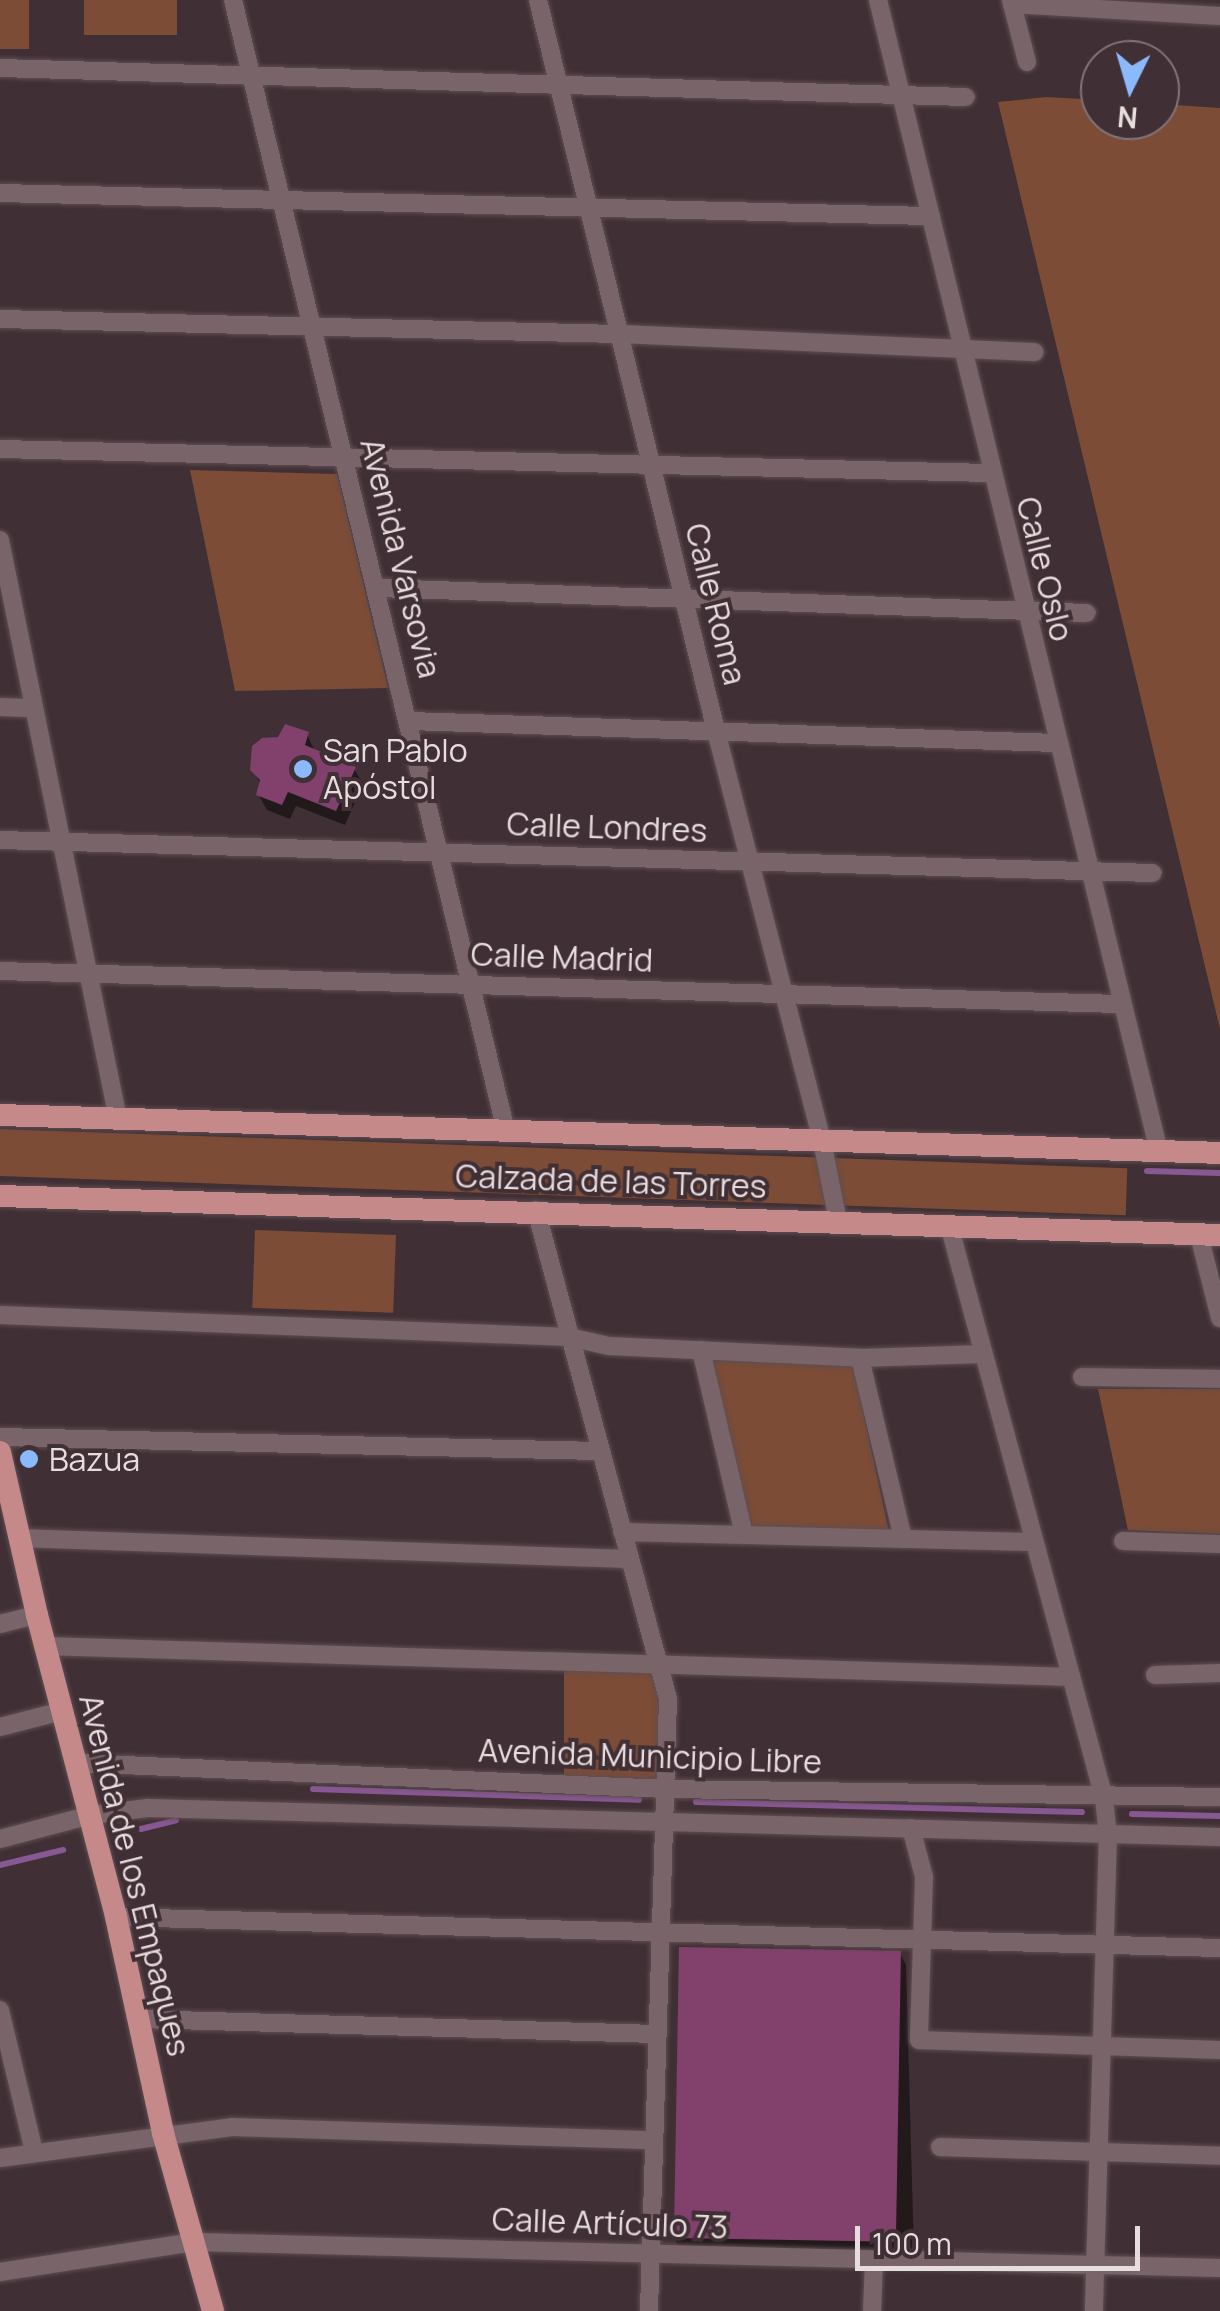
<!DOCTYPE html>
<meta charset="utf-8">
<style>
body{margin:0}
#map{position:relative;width:1220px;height:2311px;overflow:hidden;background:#402f34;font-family:Manrope,sans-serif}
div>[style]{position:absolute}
.green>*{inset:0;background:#7c4c37;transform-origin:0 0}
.shadow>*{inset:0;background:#0007}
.stream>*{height:6px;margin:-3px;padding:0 3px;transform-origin:3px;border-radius:3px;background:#875892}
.building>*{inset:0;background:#81416c;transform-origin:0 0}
.roads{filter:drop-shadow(0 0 2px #5d4e52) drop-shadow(0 0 2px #5d4e52)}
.minor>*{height:18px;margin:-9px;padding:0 9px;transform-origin:9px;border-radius:9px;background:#786469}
.major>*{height:22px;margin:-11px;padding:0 11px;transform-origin:11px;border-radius:11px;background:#c68989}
.dots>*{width:28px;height:28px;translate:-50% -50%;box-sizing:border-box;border:5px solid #402f34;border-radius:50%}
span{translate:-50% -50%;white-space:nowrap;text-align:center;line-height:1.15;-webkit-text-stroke:8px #402f34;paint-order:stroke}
.street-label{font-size:32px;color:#e7dcde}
.poi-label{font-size:32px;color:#e7dcde}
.left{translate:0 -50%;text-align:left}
.north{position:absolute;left:1080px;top:40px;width:100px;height:100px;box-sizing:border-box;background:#402f34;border:2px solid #837478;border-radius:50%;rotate:185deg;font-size:28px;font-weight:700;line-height:40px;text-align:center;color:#e7dcde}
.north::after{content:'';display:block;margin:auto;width:35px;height:45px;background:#8bbafc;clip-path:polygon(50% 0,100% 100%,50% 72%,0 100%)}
.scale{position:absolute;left:855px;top:2226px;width:285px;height:45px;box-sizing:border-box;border:5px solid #e7dcde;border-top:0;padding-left:12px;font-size:30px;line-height:35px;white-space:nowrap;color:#e7dcde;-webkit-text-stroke:8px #402f34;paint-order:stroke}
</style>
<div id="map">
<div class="green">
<div style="left:0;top:0;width:29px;height:49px"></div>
<div style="left:84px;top:0;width:93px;height:35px"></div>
<div style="clip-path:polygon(1046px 97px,1100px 100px,1100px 120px,1160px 120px,1160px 104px,1220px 108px,1220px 1029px,998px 102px)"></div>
<div style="clip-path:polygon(190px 470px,337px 474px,388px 688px,235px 691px)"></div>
<div style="left:0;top:1129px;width:1128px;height:47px;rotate:2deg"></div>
<div style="left:255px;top:1230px;width:141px;height:78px;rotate:2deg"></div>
<div style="clip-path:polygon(712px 1358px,853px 1365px,890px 1537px,751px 1532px)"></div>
<div style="clip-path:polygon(1098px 1389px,1220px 1389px,1220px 1534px,1128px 1530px)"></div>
<div style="clip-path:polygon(564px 1670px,656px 1673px,663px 1710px,660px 1781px,564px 1778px)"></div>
</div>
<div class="shadow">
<div style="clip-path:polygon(307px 734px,315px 752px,354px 769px,363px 784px,345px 825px,296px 806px,290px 819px,267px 810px,258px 794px,261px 785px,252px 769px)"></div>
<div style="clip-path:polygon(900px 1954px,906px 1965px,914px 2254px,680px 2248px,673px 2237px)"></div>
</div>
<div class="stream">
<div style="left:1147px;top:1171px;width:73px;rotate:1.6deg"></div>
<div style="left:313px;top:1789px;width:326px;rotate:1.9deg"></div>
<div style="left:696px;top:1802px;width:386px;rotate:1.5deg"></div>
<div style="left:1132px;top:1814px;width:88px;rotate:1.3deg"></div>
<div style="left:141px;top:1829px;width:36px;rotate:-14deg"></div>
<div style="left:0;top:1865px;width:65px;rotate:-13.4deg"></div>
</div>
<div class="building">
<div style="clip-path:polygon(285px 724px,309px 732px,305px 745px,356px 767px,336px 811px,288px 792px,282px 805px,256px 795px,260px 780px,250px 770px,252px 746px,262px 738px,278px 737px)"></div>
<div style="left:679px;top:1947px;width:222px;height:291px;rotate:1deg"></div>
</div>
<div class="roads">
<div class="minor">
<div style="left:233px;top:0;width:1163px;rotate:76.43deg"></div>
<div style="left:538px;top:0;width:752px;rotate:76.31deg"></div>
<div style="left:716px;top:731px;width:423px;rotate:75.5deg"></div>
<div style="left:822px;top:1141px;width:82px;rotate:78.7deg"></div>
<div style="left:878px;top:0;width:1186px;rotate:76.29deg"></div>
<div style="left:1011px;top:0;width:64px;rotate:75.5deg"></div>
<div style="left:1012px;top:4px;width:208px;rotate:3.3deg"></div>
<div style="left:0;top:68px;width:966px;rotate:1.72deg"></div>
<div style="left:0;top:193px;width:931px;rotate:1.42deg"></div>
<div style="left:0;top:319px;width:619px;rotate:1.39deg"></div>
<div style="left:619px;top:334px;width:416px;rotate:2.5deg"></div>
<div style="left:0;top:449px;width:990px;rotate:1.39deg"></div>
<div style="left:0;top:540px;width:591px;rotate:78.48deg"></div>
<div style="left:378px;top:588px;width:709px;rotate:2.02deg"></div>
<div style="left:0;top:707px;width:34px;rotate:2deg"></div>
<div style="left:410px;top:721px;width:646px;rotate:1.95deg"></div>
<div style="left:0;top:840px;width:1153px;rotate:1.64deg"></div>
<div style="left:0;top:971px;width:1121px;rotate:1.69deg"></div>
<div style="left:536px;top:1210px;width:507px;rotate:74.89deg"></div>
<div style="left:668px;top:1699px;width:612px;rotate:91.78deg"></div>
<div style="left:949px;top:1225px;width:594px;rotate:74.86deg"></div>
<div style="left:1104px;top:1798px;width:36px;rotate:84deg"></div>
<div style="left:1108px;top:1834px;width:477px;rotate:91.7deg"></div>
<div style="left:1199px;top:1235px;width:86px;rotate:75.8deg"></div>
<div style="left:0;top:1315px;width:569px;rotate:2.21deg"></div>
<div style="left:569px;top:1337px;width:41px;rotate:12.7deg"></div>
<div style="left:609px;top:1346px;width:251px;rotate:2.7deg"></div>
<div style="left:860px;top:1358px;width:123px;rotate:-1.9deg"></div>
<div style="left:701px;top:1350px;width:190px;rotate:76.9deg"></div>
<div style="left:860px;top:1358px;width:186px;rotate:76.6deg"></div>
<div style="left:1082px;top:1377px;width:138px;rotate:0.8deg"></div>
<div style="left:0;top:1437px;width:600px;rotate:1.34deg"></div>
<div style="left:622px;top:1532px;width:412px;rotate:1.4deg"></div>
<div style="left:18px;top:1538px;width:611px;rotate:1.97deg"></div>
<div style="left:1123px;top:1541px;width:97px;rotate:1.8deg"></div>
<div style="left:0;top:1624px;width:38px;rotate:-14deg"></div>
<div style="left:44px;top:1646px;width:1026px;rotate:1.73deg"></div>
<div style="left:1155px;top:1675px;width:65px;rotate:-1.8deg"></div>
<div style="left:0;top:1727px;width:64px;rotate:-14.5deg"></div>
<div style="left:78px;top:1763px;width:589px;rotate:2.53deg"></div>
<div style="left:666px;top:1789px;width:554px;rotate:0.83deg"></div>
<div style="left:911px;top:1828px;width:51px;rotate:75.1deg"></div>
<div style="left:924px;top:1877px;width:163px;rotate:91.8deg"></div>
<div style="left:919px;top:2040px;width:301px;rotate:1.9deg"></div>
<div style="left:0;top:1839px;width:94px;rotate:-14.8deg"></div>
<div style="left:91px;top:1815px;width:57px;rotate:-7deg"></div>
<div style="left:148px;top:1808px;width:1072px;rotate:1.55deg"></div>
<div style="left:116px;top:1917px;width:1104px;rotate:1.61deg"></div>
<div style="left:0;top:2010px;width:146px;rotate:76.5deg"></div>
<div style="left:139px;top:2019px;width:518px;rotate:1.66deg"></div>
<div style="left:940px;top:2147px;width:280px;rotate:1.8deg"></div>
<div style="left:0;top:2158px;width:234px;rotate:-7.6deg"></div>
<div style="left:232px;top:2127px;width:421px;rotate:1.8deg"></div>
<div style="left:0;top:2272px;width:196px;rotate:-8.8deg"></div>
<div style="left:194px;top:2242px;width:1026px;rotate:1.45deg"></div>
<div style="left:872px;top:2311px;width:50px;rotate:-87.7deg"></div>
</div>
<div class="major">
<div style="left:0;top:1115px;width:1221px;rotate:1.78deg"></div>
<div style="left:0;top:1196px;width:1221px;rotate:1.83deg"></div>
<div style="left:0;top:1452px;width:167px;rotate:77.2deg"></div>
<div style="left:37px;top:1615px;width:312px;rotate:75.3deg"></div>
<div style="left:116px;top:1917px;width:221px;rotate:77.7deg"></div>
<div style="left:163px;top:2133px;width:185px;rotate:74.3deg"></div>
</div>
</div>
<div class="dots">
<div style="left:303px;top:769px;background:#8bbafc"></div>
<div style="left:29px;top:1459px;background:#8bbafc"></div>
</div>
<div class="street-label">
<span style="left:401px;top:558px;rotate:76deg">Avenida Varsovia</span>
<span style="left:1045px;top:569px;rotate:76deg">Calle Oslo</span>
<span style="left:716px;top:604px;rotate:76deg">Calle Roma</span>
<span style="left:607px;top:827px;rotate:2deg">Calle Londres</span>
<span style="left:562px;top:957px;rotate:2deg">Calle Madrid</span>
<span style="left:611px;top:1181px;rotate:2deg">Calzada de las Torres</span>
<span style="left:650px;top:1756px;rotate:2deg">Avenida Municipio Libre</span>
<span style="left:135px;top:1875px;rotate:76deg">Avenida de los Empaques</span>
<span style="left:610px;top:2223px;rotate:2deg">Calle Artículo 73</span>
</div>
<div class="poi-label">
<span class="left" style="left:323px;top:769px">San Pablo<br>Apóstol</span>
<span class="left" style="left:49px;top:1459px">Bazua</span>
</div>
<div class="north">N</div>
<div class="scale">100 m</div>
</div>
